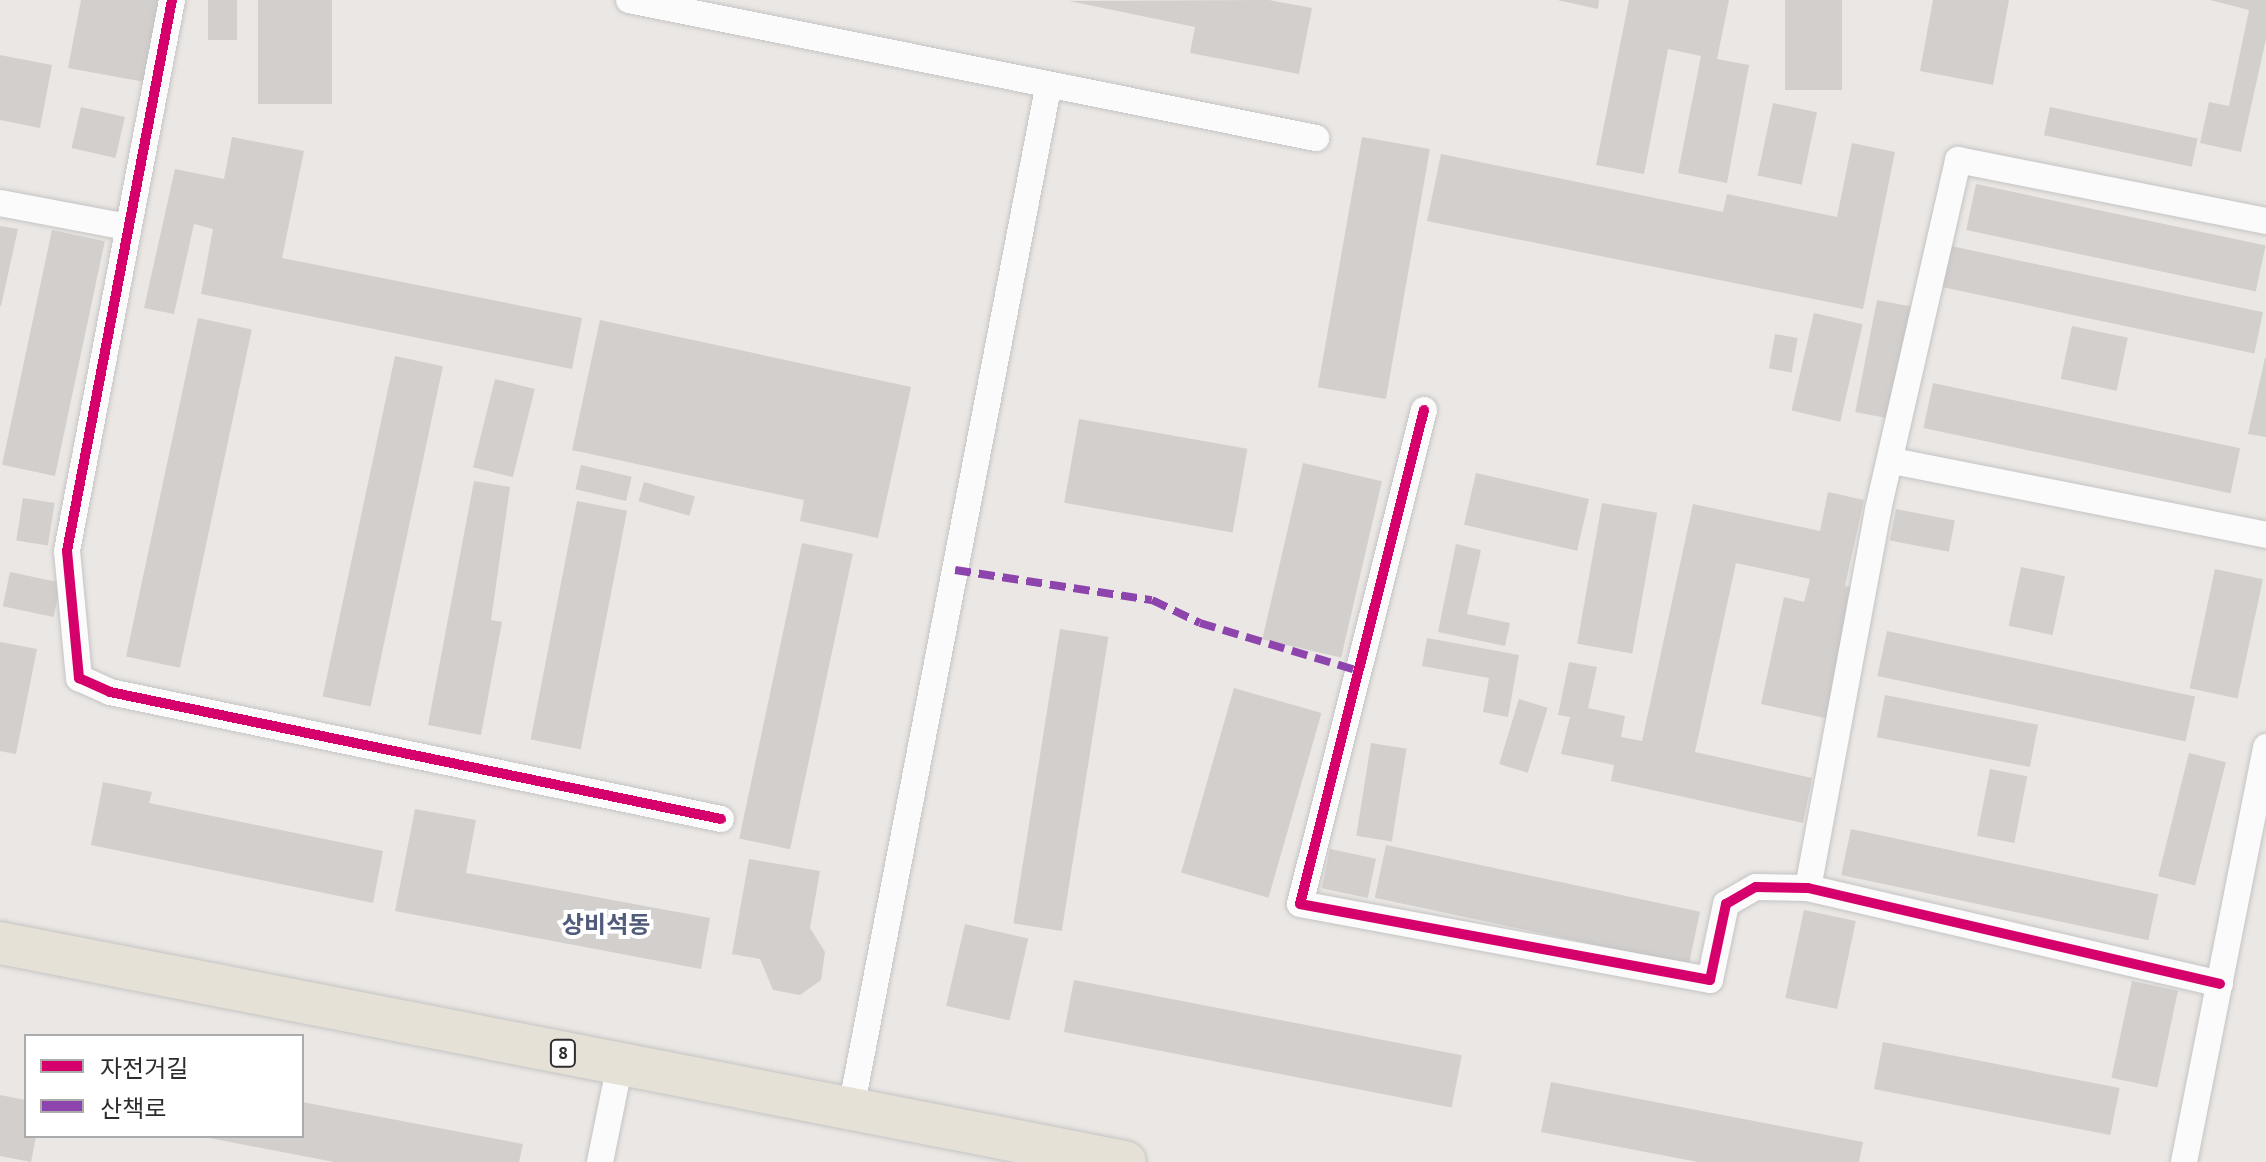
<!DOCTYPE html>
<meta charset="utf-8">
<style>
body{margin:0}
#map{position:relative;width:2266px;height:1162px;overflow:hidden;background:#eae7e4;font-family:"PT Sans","Noto Sans KR",sans-serif}
div>[style]{position:absolute}
.building>*{inset:0;background:#d2cfcd;transform-origin:0 0}
.roads{filter:drop-shadow(0 0 2px #c5c4c4) drop-shadow(0 0 2px #c5c4c4)}
.street>*{height:26px;margin:-13px;padding:0 13px;transform-origin:13px;border-radius:13px;background:#fcfbfb}
.primary>*{height:42px;margin:-21px;padding:0 21px;transform-origin:21px;border-radius:21px;background:#e6e1d7}
.quiet>*{height:8px;margin-top:-4px;transform-origin:0;background:repeating-linear-gradient(90deg,#8e44ad 0 16px,transparent 0 24px)}
.cycleway>*{height:10px;margin:-5px;padding:0 5px;transform-origin:5px;border-radius:5px;background:#d6006c}
span{translate:-50% -50%;white-space:nowrap;text-align:center;line-height:1.15;-webkit-text-stroke:8px #fff;paint-order:stroke}
.shield-label span{padding:2px 6px;background:#fff;border:2px solid;border-radius:6px;-webkit-text-stroke-width:0}
.shield-label{font-size:18px;color:#2d2d2d;font-weight:700}
.quarter-label{font-size:24px;color:#505c7a;font-weight:700}
.legend{position:absolute;left:24px;top:1034px;width:280px;height:104px;box-sizing:border-box;background:#fff;border:2px solid #ababab;margin:0;padding:10px 14px;list-style:none;font-size:24px;color:#2d2d2d}
.legend li{display:flex;align-items:center;gap:16px;height:40px}
.legend b{width:40px;border:2px solid #ababab}
</style>
<div id="map">
<div class="building">
<div style="clip-path:polygon(81px 0,160px 0,145px 82px,68px 68px)"></div>
<div style="left:208px;top:0;width:29px;height:40px"></div>
<div style="left:258px;top:0;width:74px;height:104px"></div>
<div style="clip-path:polygon(1269px 0,1312px 8px,1299px 74px,1190px 53px,1195px 27px,1069px 1px)"></div>
<div style="clip-path:polygon(1557px 0,1599px 0,1598px 9px)"></div>
<div style="clip-path:polygon(1629px 0,1729px 0,1717px 59px,1749px 65px,1727px 183px,1678px 173px,1701px 56px,1668px 49px,1644px 174px,1596px 165px)"></div>
<div style="left:1785px;top:0;width:57px;height:90px"></div>
<div style="clip-path:polygon(1933px 0,2009px 0,1993px 85px,1920px 71px)"></div>
<div style="clip-path:polygon(2210px 0,2266px 0,2266px 39px,2241px 152px,2200px 143px,2209px 102px,2229px 106px,2249px 10px)"></div>
<div style="clip-path:polygon(0 55px,52px 65px,40px 128px,0 120px)"></div>
<div style="left:1773px;top:103px;width:45px;height:74px;rotate:12deg"></div>
<div style="left:81px;top:107px;width:45px;height:42px;rotate:13deg"></div>
<div style="left:2050px;top:107px;width:151px;height:29px;rotate:12deg"></div>
<div style="clip-path:polygon(232px 137px,304px 151px,282px 258px,582px 318px,572px 369px,201px 294px,213px 229px,194px 224px,174px 314px,144px 308px,175px 169px,224px 179px)"></div>
<div style="left:1362px;top:137px;width:69px;height:254px;rotate:10deg"></div>
<div style="clip-path:polygon(1852px 143px,1895px 152px,1863px 309px,1427px 221px,1441px 154px,1723px 212px,1727px 194px,1837px 217px)"></div>
<div style="left:1976px;top:184px;width:296px;height:47px;rotate:12deg"></div>
<div style="clip-path:polygon(0 226px,18px 229px,1px 306px,0 306px)"></div>
<div style="left:52px;top:230px;width:54px;height:240px;rotate:12deg"></div>
<div style="left:1951px;top:246px;width:319px;height:42px;rotate:12deg"></div>
<div style="left:1877px;top:300px;width:36px;height:114px;rotate:11deg"></div>
<div style="left:1814px;top:313px;width:50px;height:100px;rotate:13deg"></div>
<div style="left:198px;top:318px;width:55px;height:346px;rotate:12deg"></div>
<div style="clip-path:polygon(600px 320px,911px 387px,878px 538px,800px 521px,804px 500px,572px 450px)"></div>
<div style="left:2072px;top:326px;width:57px;height:54px;rotate:12deg"></div>
<div style="left:1775px;top:334px;width:23px;height:35px;rotate:10deg"></div>
<div style="left:395px;top:356px;width:49px;height:348px;rotate:12deg"></div>
<div style="clip-path:polygon(2265px 358px,2266px 358px,2266px 437px,2248px 434px)"></div>
<div style="left:495px;top:379px;width:41px;height:91px;rotate:14deg"></div>
<div style="left:1933px;top:383px;width:314px;height:46px;rotate:12deg"></div>
<div style="left:1079px;top:419px;width:171px;height:85px;rotate:10deg"></div>
<div style="left:1303px;top:463px;width:81px;height:181px;rotate:13deg"></div>
<div style="left:581px;top:465px;width:52px;height:25px;rotate:13deg"></div>
<div style="left:1476px;top:473px;width:116px;height:53px;rotate:13deg"></div>
<div style="clip-path:polygon(474px 481px,510px 487px,491px 620px,502px 622px,481px 735px,428px 725px)"></div>
<div style="left:644px;top:482px;width:53px;height:20px;rotate:16deg"></div>
<div style="clip-path:polygon(1828px 492px,1864px 500px,1845px 586px,1858px 589px,1829px 719px,1761px 704px,1784px 597px,1804px 602px,1810px 579px,1736px 563px,1695px 752px,1812px 778px,1803px 823px,1611px 781px,1614px 765px,1561px 754px,1570px 717px,1558px 715px,1569px 662px,1597px 667px,1588px 708px,1625px 716px,1621px 737px,1642px 741px,1693px 504px,1820px 531px)"></div>
<div style="left:23px;top:498px;width:32px;height:43px;rotate:9deg"></div>
<div style="left:577px;top:501px;width:51px;height:243px;rotate:11deg"></div>
<div style="left:1602px;top:503px;width:56px;height:143px;rotate:10deg"></div>
<div style="left:1896px;top:509px;width:60px;height:32px;rotate:11deg"></div>
<div style="left:802px;top:543px;width:52px;height:302px;rotate:12deg"></div>
<div style="clip-path:polygon(1456px 544px,1481px 550px,1467px 614px,1510px 623px,1505px 646px,1438px 632px)"></div>
<div style="left:2021px;top:567px;width:45px;height:60px;rotate:12deg"></div>
<div style="left:2215px;top:569px;width:49px;height:122px;rotate:12deg"></div>
<div style="left:10px;top:572px;width:52px;height:35px;rotate:12deg"></div>
<div style="left:1060px;top:629px;width:49px;height:298px;rotate:9deg"></div>
<div style="left:1887px;top:631px;width:315px;height:46px;rotate:12deg"></div>
<div style="clip-path:polygon(1427px 638px,1519px 655px,1508px 717px,1483px 712px,1489px 678px,1422px 666px)"></div>
<div style="clip-path:polygon(0 642px,37px 649px,16px 754px,0 751px)"></div>
<div style="left:1234px;top:688px;width:91px;height:192px;rotate:16deg"></div>
<div style="left:1885px;top:695px;width:156px;height:43px;rotate:11deg"></div>
<div style="left:1519px;top:699px;width:30px;height:68px;rotate:17deg"></div>
<div style="left:1371px;top:743px;width:36px;height:94px;rotate:9deg"></div>
<div style="left:2189px;top:753px;width:38px;height:127px;rotate:14deg"></div>
<div style="left:1990px;top:769px;width:38px;height:68px;rotate:11deg"></div>
<div style="clip-path:polygon(103px 782px,152px 792px,149px 803px,383px 851px,373px 903px,91px 845px)"></div>
<div style="clip-path:polygon(415px 809px,476px 820px,466px 873px,710px 918px,701px 969px,395px 911px)"></div>
<div style="left:1851px;top:829px;width:314px;height:47px;rotate:12deg"></div>
<div style="left:1386px;top:845px;width:321px;height:54px;rotate:12deg"></div>
<div style="left:1330px;top:849px;width:47px;height:40px;rotate:12deg"></div>
<div style="clip-path:polygon(749px 859px,820px 871px,810px 928px,825px 952px,821px 980px,800px 995px,773px 990px,760px 959px,732px 954px)"></div>
<div style="left:1804px;top:910px;width:53px;height:90px;rotate:12deg"></div>
<div style="left:965px;top:924px;width:65px;height:84px;rotate:13deg"></div>
<div style="left:1074px;top:980px;width:395px;height:53px;rotate:11deg"></div>
<div style="left:2132px;top:981px;width:47px;height:99px;rotate:12deg"></div>
<div style="left:1883px;top:1042px;width:241px;height:48px;rotate:11deg"></div>
<div style="clip-path:polygon(1551px 1082px,1863px 1142px,1859px 1162px,1698px 1162px,1541px 1132px)"></div>
<div style="clip-path:polygon(0 1095px,26px 1100px,26px 1136px,36px 1136px,31px 1162px,0 1156px)"></div>
<div style="clip-path:polygon(302px 1102px,523px 1144px,519px 1162px,334px 1162px,204px 1137px,302px 1136px)"></div>
</div>
<div class="roads">
<div class="street">
<div style="left:172px;top:0;width:561px;rotate:100.79deg"></div>
<div style="left:67px;top:551px;width:128px;rotate:84.6deg"></div>
<div style="left:79px;top:678px;width:34px;rotate:24deg"></div>
<div style="left:110px;top:692px;width:624px;rotate:11.74deg"></div>
<div style="left:629px;top:0;width:701px;rotate:11.36deg"></div>
<div style="left:0;top:203px;width:129px;rotate:10.7deg"></div>
<div style="left:1424px;top:410px;width:509px;rotate:104.09deg"></div>
<div style="left:1300px;top:904px;width:417px;rotate:10.5deg"></div>
<div style="left:1710px;top:980px;width:78px;rotate:-78.1deg"></div>
<div style="left:1726px;top:904px;width:34px;rotate:-30deg"></div>
<div style="left:1756px;top:887px;width:52px;rotate:1.1deg"></div>
<div style="left:1808px;top:888px;width:423px;rotate:13.1deg"></div>
<div style="left:1893px;top:461px;width:380px;rotate:11.2deg"></div>
<div style="left:1808px;top:888px;width:384px;rotate:-79.5deg"></div>
<div style="left:1878px;top:510px;width:359px;rotate:-77.1deg"></div>
<div style="left:1958px;top:160px;width:314px;rotate:11.2deg"></div>
<div style="left:851px;top:1109px;width:1040px;rotate:-79.08deg"></div>
<div style="left:600px;top:1162px;width:100px;rotate:-78.5deg"></div>
<div style="left:2184px;top:1162px;width:423px;rotate:-78.8deg"></div>
</div>
<div class="primary">
<div style="left:0;top:943px;width:1146px;rotate:11.02deg"></div>
</div>
</div>
<div class="quiet">
<div style="left:955px;top:570px;width:199px;rotate:8.7deg"></div>
<div style="left:1152px;top:600px;width:53px;rotate:25.6deg"></div>
<div style="left:1200px;top:623px;width:166px;rotate:16.8deg"></div>
</div>
<div class="cycleway">
<div style="left:172px;top:0;width:561px;rotate:100.79deg"></div>
<div style="left:67px;top:551px;width:128px;rotate:84.6deg"></div>
<div style="left:79px;top:678px;width:34px;rotate:24deg"></div>
<div style="left:110px;top:692px;width:624px;rotate:11.74deg"></div>
<div style="left:1424px;top:410px;width:509px;rotate:104.09deg"></div>
<div style="left:1300px;top:904px;width:417px;rotate:10.5deg"></div>
<div style="left:1710px;top:980px;width:78px;rotate:-78.1deg"></div>
<div style="left:1726px;top:904px;width:34px;rotate:-30deg"></div>
<div style="left:1756px;top:887px;width:52px;rotate:1.1deg"></div>
<div style="left:1808px;top:888px;width:423px;rotate:13.1deg"></div>
</div>
<div class="shield-label">
<span style="left:563px;top:1053px">8</span>
</div>
<div class="quarter-label">
<span style="left:606px;top:925px">상비석동</span>
</div>
<ul class="legend">
<li><b style="height:10px;background:#d6006c"></b>자전거길</li>
<li><b style="height:10px;background:#8e44ad"></b>산책로</li>
</ul>
</div>
